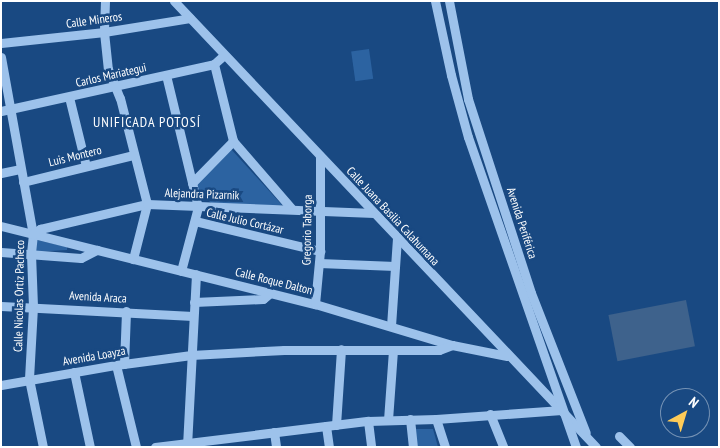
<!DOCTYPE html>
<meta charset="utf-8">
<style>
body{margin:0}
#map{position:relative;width:720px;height:448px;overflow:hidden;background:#194982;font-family:"PT Sans Narrow",sans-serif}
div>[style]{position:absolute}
.green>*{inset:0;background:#2c63a1;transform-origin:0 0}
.water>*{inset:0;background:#3e628c;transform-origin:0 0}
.minor>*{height:9px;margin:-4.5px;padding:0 4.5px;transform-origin:4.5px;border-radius:4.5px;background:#9dc2eb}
span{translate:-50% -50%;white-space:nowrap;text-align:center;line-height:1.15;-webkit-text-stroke:5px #194982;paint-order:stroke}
.street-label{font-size:12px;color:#fff}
.neighbourhood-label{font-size:14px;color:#fff;letter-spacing:1px}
.frame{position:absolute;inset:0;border:2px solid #fff;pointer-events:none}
.north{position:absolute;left:660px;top:388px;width:50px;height:50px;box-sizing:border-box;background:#194982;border:1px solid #7592b4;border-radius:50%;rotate:39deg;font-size:14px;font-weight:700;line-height:20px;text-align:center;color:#fff}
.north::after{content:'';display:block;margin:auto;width:18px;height:22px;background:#fecb58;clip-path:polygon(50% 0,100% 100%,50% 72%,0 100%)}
</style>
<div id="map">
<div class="green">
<div style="left:369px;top:49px;width:30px;height:18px;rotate:82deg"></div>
<div style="clip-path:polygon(230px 148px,282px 205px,216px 207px,209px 201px,203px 201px,194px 183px)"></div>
<div style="clip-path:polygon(37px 240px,67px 247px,67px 250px,36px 252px,34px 249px,35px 241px)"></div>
<div style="clip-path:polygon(415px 429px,433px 429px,438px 447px,417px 447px)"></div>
</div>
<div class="water">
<div style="left:686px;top:300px;width:47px;height:79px;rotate:79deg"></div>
</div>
<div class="minor">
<div style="left:105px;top:1px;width:31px;rotate:92deg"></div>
<div style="left:104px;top:32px;width:37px;rotate:84deg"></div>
<div style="left:108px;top:69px;width:31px;rotate:68deg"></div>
<div style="left:120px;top:98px;width:109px;rotate:75.7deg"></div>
<div style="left:147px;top:204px;width:57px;rotate:104.3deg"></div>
<div style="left:174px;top:1px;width:614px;rotate:46.58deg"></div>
<div style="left:435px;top:1px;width:76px;rotate:77.8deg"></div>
<div style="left:451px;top:75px;width:64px;rotate:74.7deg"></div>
<div style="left:468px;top:137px;width:328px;rotate:70.8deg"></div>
<div style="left:449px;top:1px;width:100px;rotate:79deg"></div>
<div style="left:468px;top:99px;width:204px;rotate:72deg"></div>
<div style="left:531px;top:293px;width:150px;rotate:68.6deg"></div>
<div style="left:1px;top:43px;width:104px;rotate:-6.1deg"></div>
<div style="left:104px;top:32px;width:87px;rotate:-9.2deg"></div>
<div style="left:1px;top:57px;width:180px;rotate:79.8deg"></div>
<div style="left:33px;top:234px;width:20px;rotate:96deg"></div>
<div style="left:31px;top:254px;width:53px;rotate:87.8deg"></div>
<div style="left:33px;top:307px;width:72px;rotate:93.2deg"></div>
<div style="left:29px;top:379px;width:69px;rotate:78.4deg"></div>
<div style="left:214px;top:64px;width:79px;rotate:76.1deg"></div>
<div style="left:233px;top:141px;width:89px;rotate:49.1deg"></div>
<div style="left:166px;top:75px;width:136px;rotate:76.4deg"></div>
<div style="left:198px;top:207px;width:66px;rotate:104.9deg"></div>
<div style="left:69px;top:97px;width:71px;rotate:76.2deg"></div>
<div style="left:1px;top:111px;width:218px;rotate:-12.4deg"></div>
<div style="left:214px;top:64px;width:13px;rotate:-42deg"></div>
<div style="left:1px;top:173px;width:19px;rotate:-12deg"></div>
<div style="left:23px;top:182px;width:113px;rotate:-13.8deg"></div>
<div style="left:192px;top:183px;width:59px;rotate:-45.7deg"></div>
<div style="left:195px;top:221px;width:129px;rotate:13.5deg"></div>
<div style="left:1px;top:226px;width:324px;rotate:14deg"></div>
<div style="left:315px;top:304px;width:143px;rotate:16.7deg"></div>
<div style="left:452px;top:345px;width:56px;rotate:11.3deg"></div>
<div style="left:33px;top:234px;width:9px;rotate:-36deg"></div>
<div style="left:40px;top:229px;width:110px;rotate:-13.2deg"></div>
<div style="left:147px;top:204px;width:227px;rotate:2.3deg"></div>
<div style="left:1px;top:252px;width:80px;rotate:4.3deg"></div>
<div style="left:81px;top:258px;width:18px;rotate:-27deg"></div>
<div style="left:319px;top:263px;width:76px;rotate:2.3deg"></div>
<div style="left:194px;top:302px;width:69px;rotate:-2.5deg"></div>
<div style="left:263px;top:299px;width:8px;rotate:-40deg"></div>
<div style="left:315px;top:304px;width:53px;rotate:-84.6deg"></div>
<div style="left:320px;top:251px;width:94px;rotate:-90deg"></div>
<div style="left:1px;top:306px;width:192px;rotate:3deg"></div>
<div style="left:391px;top:326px;width:88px;rotate:-86.1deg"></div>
<div style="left:124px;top:364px;width:53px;rotate:-87.8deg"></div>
<div style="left:116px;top:365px;width:84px;rotate:76.3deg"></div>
<div style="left:74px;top:372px;width:77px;rotate:78deg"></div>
<div style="left:1px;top:385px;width:117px;rotate:-9.9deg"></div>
<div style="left:116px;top:365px;width:76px;rotate:-7.6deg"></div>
<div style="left:191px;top:355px;width:93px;rotate:-3.1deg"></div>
<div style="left:284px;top:350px;width:155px"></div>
<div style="left:439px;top:350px;width:14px;rotate:-21deg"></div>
<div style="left:490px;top:414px;width:35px;rotate:68deg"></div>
<div style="left:410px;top:419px;width:28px;rotate:84deg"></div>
<div style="left:436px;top:419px;width:29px;rotate:72deg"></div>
<div style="left:388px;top:420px;width:69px;rotate:-85.9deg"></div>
<div style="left:368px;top:421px;width:26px;rotate:83deg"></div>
<div style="left:336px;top:425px;width:76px;rotate:-86.2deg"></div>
<div style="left:326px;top:426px;width:21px;rotate:82deg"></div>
<div style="left:274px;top:432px;width:15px;rotate:82deg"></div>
<div style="left:619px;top:436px;width:16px;rotate:45deg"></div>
<div style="left:187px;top:446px;width:172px;rotate:-87deg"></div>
<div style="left:155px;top:447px;width:215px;rotate:-7deg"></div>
<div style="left:368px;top:421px;width:68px;rotate:-1.7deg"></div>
<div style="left:436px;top:419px;width:126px;rotate:-4.1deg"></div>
</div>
<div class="street-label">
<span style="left:94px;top:20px;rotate:-8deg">Calle Mineros</span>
<span style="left:111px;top:75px;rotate:-13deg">Carlos Mariategui</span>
<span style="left:75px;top:156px;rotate:-14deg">Luis Montero</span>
<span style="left:202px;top:194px;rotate:2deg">Alejandra Pizarnik</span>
<span style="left:393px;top:216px;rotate:47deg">Calle Juana Basilia Calahumana</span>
<span style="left:245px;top:221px;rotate:13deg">Calle Julio Cortázar</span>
<span style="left:522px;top:223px;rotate:72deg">Avenida Periférica</span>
<span style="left:307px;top:230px;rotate:-89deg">Gregorio Taborga</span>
<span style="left:274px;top:281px;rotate:14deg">Calle Roque Dalton</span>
<span style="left:19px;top:296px;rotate:-89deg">Calle Nicolas Ortiz Pacheco</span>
<span style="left:98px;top:297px;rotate:3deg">Avenida Araca</span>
<span style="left:94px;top:356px;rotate:-10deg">Avenida Loayza</span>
</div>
<div class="neighbourhood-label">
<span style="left:147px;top:122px">UNIFICADA POTOSÍ</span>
</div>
<div class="frame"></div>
<div class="north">N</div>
</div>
